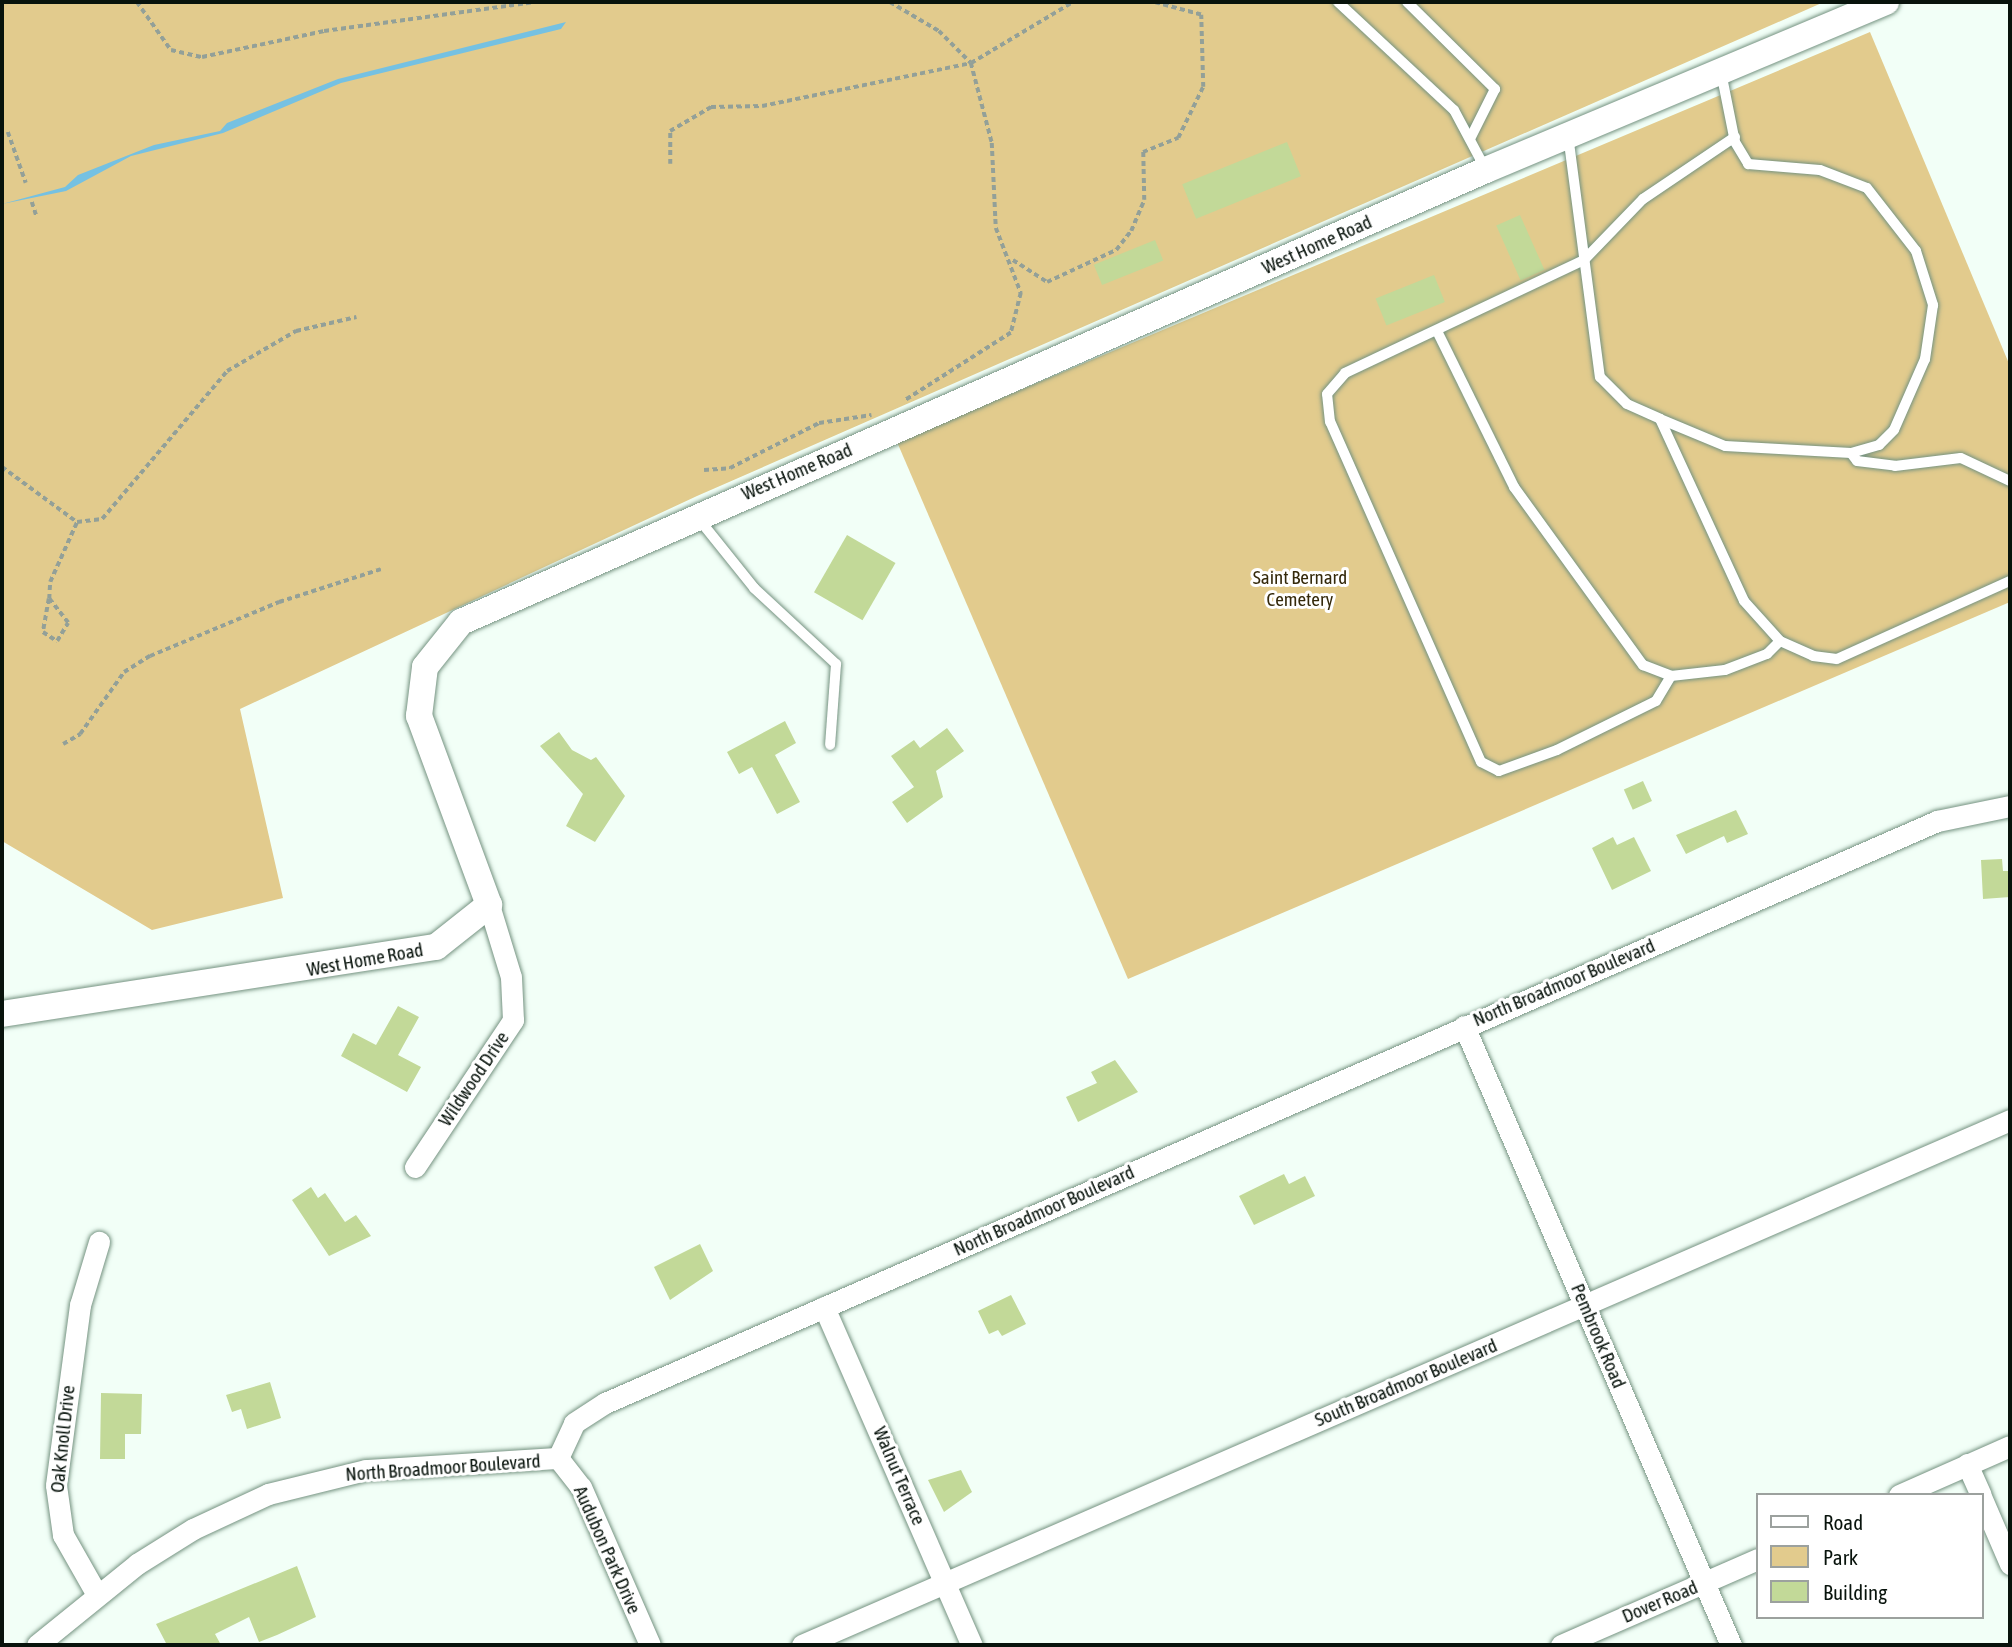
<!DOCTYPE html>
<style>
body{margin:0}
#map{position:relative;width:2012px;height:1647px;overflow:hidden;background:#f2fff7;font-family:"Asap Condensed",sans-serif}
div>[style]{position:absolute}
.green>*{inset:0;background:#e2cb8d}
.water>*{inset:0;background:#75c1e2}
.building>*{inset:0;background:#c2d998;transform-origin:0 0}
.path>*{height:3.5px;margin-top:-1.75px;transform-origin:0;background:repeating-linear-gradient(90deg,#93a098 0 5px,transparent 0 8.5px)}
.roads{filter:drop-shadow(0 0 2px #759381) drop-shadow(0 0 2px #759381)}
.service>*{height:10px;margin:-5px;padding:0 5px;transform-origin:5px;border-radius:5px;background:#fff}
.minor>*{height:21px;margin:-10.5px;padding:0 10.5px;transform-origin:10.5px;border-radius:10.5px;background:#fff}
.tertiary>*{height:26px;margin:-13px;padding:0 13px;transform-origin:13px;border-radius:13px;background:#fff}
span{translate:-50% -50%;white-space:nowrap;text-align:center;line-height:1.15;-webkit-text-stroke:6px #fff;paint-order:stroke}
.street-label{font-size:19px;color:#08130c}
.park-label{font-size:19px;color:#34290b}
.frame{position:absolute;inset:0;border:4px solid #08130c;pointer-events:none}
.legend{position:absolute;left:1756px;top:1493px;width:228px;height:126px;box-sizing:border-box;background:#fff;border:2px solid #9ca19e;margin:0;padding:9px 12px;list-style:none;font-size:21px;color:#08130c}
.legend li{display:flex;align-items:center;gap:14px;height:35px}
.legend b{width:35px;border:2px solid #9ca19e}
</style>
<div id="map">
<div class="green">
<div style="clip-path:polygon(2px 2px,1824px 2px,697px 496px,240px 709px,283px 898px,152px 930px,2px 841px)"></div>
<div style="clip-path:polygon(1870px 32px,2010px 366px,2010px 602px,1128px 979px,897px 442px)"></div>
</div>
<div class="water">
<div style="clip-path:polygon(566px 22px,561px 29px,341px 83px,223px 133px,131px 156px,66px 191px,2px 204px,65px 187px,78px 175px,154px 145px,220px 131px,227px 123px,338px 79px)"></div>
</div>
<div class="building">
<div style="left:1287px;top:142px;width:37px;height:113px;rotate:68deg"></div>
<div style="left:1520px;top:215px;width:60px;height:26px;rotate:66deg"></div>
<div style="left:1155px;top:240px;width:22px;height:66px;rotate:68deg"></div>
<div style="left:1434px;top:275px;width:29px;height:63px;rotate:68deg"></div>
<div style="left:847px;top:535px;width:56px;height:66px;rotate:30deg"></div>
<div style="clip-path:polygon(785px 721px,796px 743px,775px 755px,800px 802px,777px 814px,752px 767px,739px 774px,727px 752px)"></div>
<div style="clip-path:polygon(947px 728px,964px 751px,936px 771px,943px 797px,907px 823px,892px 802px,914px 787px,891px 756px,914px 740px,920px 748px)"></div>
<div style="clip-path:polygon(559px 732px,572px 750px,591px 760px,596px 757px,625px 796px,595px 842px,566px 826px,583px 794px,540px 746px)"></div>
<div style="left:1643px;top:781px;width:22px;height:21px;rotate:66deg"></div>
<div style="clip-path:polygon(1736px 810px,1748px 834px,1727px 843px,1724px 836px,1686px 854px,1676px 835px)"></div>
<div style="clip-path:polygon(1613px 837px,1617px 845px,1634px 837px,1651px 871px,1612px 890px,1592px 848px)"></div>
<div style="clip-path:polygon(2002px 859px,2003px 871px,2010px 871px,2010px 897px,1983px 899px,1981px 860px)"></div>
<div style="clip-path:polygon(398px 1006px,419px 1017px,398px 1055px,421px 1067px,407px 1092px,341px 1056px,353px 1033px,376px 1045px)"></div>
<div style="clip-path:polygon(1115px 1060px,1138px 1092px,1078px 1122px,1066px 1097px,1097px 1083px,1091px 1072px)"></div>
<div style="clip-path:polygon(1284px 1174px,1289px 1184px,1305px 1176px,1315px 1196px,1254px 1225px,1239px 1196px)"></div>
<div style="clip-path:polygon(311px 1187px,318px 1198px,325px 1193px,345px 1222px,356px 1215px,371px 1236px,329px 1256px,292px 1200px)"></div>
<div style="clip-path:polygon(700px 1244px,713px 1271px,670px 1300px,654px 1267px)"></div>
<div style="clip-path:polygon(1011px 1295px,1026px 1324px,1002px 1336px,998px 1330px,989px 1334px,978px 1311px)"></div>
<div style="clip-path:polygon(270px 1382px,281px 1418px,247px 1429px,241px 1409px,232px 1412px,226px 1395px)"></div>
<div style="clip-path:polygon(101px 1393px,142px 1394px,141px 1434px,125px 1434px,125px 1459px,100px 1459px)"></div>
<div style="clip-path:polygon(961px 1470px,972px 1492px,944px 1512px,928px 1480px)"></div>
<div style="clip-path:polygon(297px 1566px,316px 1617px,277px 1635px,259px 1642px,249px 1617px,215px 1634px,221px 1645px,167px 1645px,156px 1624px)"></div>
</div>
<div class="path">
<div style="left:137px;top:2px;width:59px;rotate:54.7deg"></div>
<div style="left:171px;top:50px;width:32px;rotate:13deg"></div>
<div style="left:202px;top:57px;width:125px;rotate:-12deg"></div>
<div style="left:324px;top:31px;width:213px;rotate:-7.8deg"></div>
<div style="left:890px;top:2px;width:57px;rotate:30.6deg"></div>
<div style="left:939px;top:31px;width:45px;rotate:45deg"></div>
<div style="left:971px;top:63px;width:83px;rotate:75.3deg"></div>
<div style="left:992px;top:143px;width:85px;rotate:87.3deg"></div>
<div style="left:996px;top:228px;width:70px;rotate:69deg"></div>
<div style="left:1021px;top:293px;width:41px;rotate:104deg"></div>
<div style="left:1011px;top:333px;width:125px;rotate:147.5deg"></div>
<div style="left:8px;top:132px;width:54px;rotate:70.6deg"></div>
<div style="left:670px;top:164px;width:33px;rotate:-90deg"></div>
<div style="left:670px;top:131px;width:48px;rotate:-30.3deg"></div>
<div style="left:711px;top:107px;width:51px;rotate:-1.1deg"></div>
<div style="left:762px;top:106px;width:213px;rotate:-11.6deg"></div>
<div style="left:971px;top:63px;width:119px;rotate:-30.9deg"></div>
<div style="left:32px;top:202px;width:16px;rotate:72deg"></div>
<div style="left:1013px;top:260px;width:40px;rotate:32.9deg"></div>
<div style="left:1047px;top:282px;width:76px;rotate:-24.9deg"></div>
<div style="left:1116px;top:250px;width:24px;rotate:-52deg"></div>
<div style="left:1131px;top:231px;width:34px;rotate:-67deg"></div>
<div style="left:1144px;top:200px;width:48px;rotate:-91.2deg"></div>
<div style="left:1143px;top:152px;width:38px;rotate:-22deg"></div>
<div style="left:1178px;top:138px;width:57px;rotate:-63.9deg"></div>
<div style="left:1203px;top:87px;width:72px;rotate:-91.6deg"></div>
<div style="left:1201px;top:15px;width:51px;rotate:-165.1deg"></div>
<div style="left:2px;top:467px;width:93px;rotate:36.3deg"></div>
<div style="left:704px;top:470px;width:26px;rotate:-4deg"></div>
<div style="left:730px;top:468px;width:100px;rotate:-26.8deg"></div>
<div style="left:819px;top:423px;width:53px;rotate:-8.7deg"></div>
<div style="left:49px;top:599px;width:34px;rotate:100deg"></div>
<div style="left:43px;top:632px;width:17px;rotate:33deg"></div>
<div style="left:57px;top:641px;width:21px;rotate:-59deg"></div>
<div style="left:68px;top:623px;width:31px;rotate:-128deg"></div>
<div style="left:49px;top:599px;width:17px;rotate:-87deg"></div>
<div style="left:50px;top:582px;width:66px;rotate:-65.8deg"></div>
<div style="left:77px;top:522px;width:25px;rotate:-7deg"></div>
<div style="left:102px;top:519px;width:194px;rotate:-49.8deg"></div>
<div style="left:227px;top:371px;width:80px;rotate:-30.1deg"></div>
<div style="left:296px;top:331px;width:62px;rotate:-13.1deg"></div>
<div style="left:63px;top:744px;width:20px;rotate:-30deg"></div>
<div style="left:80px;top:734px;width:76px;rotate:-54.6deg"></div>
<div style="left:124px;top:672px;width:31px;rotate:-32deg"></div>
<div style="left:150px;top:656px;width:140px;rotate:-22.7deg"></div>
<div style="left:279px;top:602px;width:107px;rotate:-17.9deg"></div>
</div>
<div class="roads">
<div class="service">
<div style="left:1338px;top:2px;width:158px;rotate:43deg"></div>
<div style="left:1454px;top:110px;width:68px;rotate:61.9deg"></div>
<div style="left:1407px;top:2px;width:124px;rotate:44.7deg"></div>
<div style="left:1495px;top:89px;width:54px;rotate:116.6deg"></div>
<div style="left:1721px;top:72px;width:71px;rotate:78.7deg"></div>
<div style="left:1735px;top:142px;width:26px;rotate:59deg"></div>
<div style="left:1748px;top:164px;width:72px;rotate:4.8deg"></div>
<div style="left:1820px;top:170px;width:50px;rotate:21deg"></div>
<div style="left:1867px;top:188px;width:80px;rotate:52.1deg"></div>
<div style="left:1916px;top:251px;width:57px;rotate:72.5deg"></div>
<div style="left:1933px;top:305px;width:55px;rotate:98.4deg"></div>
<div style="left:1925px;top:359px;width:77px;rotate:113.6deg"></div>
<div style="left:1894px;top:430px;width:21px;rotate:135deg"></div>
<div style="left:1879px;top:445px;width:29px;rotate:164deg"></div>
<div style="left:1851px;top:453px;width:126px;rotate:-176.8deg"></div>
<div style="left:1725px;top:446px;width:70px;rotate:-157.4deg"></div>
<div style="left:1660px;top:419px;width:200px;rotate:65.2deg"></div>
<div style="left:1744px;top:601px;width:54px;rotate:48deg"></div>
<div style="left:1780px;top:641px;width:36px;rotate:24deg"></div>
<div style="left:1813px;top:656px;width:24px;rotate:7deg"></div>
<div style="left:1837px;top:659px;width:190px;rotate:-24.3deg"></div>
<div style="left:1568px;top:135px;width:244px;rotate:82.5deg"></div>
<div style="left:1600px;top:377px;width:38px;rotate:45deg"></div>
<div style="left:1627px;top:404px;width:36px;rotate:24deg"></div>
<div style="left:1437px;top:331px;width:174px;rotate:63.7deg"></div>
<div style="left:1514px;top:487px;width:220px;rotate:54.1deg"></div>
<div style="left:1643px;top:665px;width:30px;rotate:21deg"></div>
<div style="left:1671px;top:676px;width:54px;rotate:-6.3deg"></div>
<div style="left:1725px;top:670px;width:45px;rotate:-20.9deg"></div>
<div style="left:1767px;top:654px;width:18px;rotate:-45deg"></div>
<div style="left:1851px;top:453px;width:10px;rotate:53deg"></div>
<div style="left:1857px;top:461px;width:38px;rotate:7deg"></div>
<div style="left:1895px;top:466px;width:66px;rotate:-6.9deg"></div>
<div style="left:1961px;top:458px;width:54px;rotate:25.1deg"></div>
<div style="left:698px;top:518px;width:90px;rotate:51.3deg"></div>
<div style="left:754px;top:588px;width:112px;rotate:42.8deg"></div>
<div style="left:836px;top:664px;width:81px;rotate:94.2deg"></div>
<div style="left:1671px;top:676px;width:29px;rotate:121deg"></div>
<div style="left:1656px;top:701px;width:110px;rotate:153.7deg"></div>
<div style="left:1557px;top:750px;width:62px;rotate:160.1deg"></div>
<div style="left:1499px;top:771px;width:20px;rotate:-153deg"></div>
<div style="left:1481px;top:762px;width:372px;rotate:-113.9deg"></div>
<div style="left:1330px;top:422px;width:28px;rotate:-96deg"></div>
<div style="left:1327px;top:394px;width:28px;rotate:-49deg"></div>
<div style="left:1345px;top:373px;width:264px;rotate:-25.3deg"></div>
<div style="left:1584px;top:260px;width:85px;rotate:-46deg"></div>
<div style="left:1643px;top:199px;width:111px;rotate:-34deg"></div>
</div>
<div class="minor">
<div style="left:1464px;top:1026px;width:674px;rotate:66.67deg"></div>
<div style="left:415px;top:1167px;width:177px;rotate:-56.3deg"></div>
<div style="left:513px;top:1020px;width:43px;rotate:-92.7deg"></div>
<div style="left:511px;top:977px;width:75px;rotate:-107deg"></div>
<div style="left:824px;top:1307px;width:369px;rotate:66.4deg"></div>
<div style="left:558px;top:1458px;width:38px;rotate:-65deg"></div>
<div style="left:574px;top:1423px;width:37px;rotate:-33deg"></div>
<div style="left:605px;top:1403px;width:1454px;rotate:-23.6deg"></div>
<div style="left:1937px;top:821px;width:75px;rotate:-11.6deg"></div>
<div style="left:558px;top:1458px;width:37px;rotate:52deg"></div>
<div style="left:581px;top:1487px;width:172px;rotate:66.4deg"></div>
<div style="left:1967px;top:1464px;width:34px;rotate:66deg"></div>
<div style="left:1899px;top:1495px;width:121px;rotate:-23.8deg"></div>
<div style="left:1982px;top:1499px;width:71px;rotate:66.7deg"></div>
<div style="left:96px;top:1593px;width:67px;rotate:-119.6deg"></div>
<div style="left:63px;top:1535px;width:50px;rotate:-98deg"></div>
<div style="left:56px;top:1485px;width:182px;rotate:-82.4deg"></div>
<div style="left:80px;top:1305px;width:66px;rotate:-73.2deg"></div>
<div style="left:37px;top:1645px;width:129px;rotate:-39deg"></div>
<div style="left:137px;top:1564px;width:66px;rotate:-32deg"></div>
<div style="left:193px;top:1529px;width:83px;rotate:-25deg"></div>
<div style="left:268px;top:1494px;width:101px;rotate:-13.8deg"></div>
<div style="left:366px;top:1470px;width:192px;rotate:-3.6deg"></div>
<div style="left:802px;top:1645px;width:1317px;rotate:-23.49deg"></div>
<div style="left:1561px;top:1645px;width:215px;rotate:-23.6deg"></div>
</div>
<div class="tertiary">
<div style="left:2px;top:1014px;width:439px;rotate:-8.8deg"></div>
<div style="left:436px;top:947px;width:68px;rotate:-38.4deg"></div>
<div style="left:489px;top:905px;width:202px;rotate:-110.3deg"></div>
<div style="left:419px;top:716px;width:49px;rotate:-83deg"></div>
<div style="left:425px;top:667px;width:58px;rotate:-51.3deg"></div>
<div style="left:461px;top:622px;width:1120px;rotate:-23.8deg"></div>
<div style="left:1486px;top:170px;width:434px;rotate:-22.8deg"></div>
</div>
</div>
<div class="street-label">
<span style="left:1317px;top:245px;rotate:-24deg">West Home Road</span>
<span style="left:797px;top:472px;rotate:-23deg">West Home Road</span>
<span style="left:365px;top:960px;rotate:-10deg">West Home Road</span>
<span style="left:1564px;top:983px;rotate:-23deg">North Broadmoor Boulevard</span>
<span style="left:474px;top:1079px;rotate:-56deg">Wildwood Drive</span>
<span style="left:1044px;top:1211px;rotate:-24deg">North Broadmoor Boulevard</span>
<span style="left:1598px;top:1336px;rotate:67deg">Pembrook Road</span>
<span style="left:1406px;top:1383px;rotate:-23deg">South Broadmoor Boulevard</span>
<span style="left:63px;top:1439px;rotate:-84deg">Oak Knoll Drive</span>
<span style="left:443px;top:1468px;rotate:-4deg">North Broadmoor Boulevard</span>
<span style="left:899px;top:1476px;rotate:67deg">Walnut Terrace</span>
<span style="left:607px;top:1550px;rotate:66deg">Audubon Park Drive</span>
<span style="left:1660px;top:1602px;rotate:-23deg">Dover Road</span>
</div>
<div class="park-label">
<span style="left:1300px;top:589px">Saint Bernard<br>Cemetery</span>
</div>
<div class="frame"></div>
<ul class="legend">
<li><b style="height:9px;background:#fff"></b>Road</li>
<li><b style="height:19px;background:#e2cb8d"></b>Park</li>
<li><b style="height:19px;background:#c2d998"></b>Building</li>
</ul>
</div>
